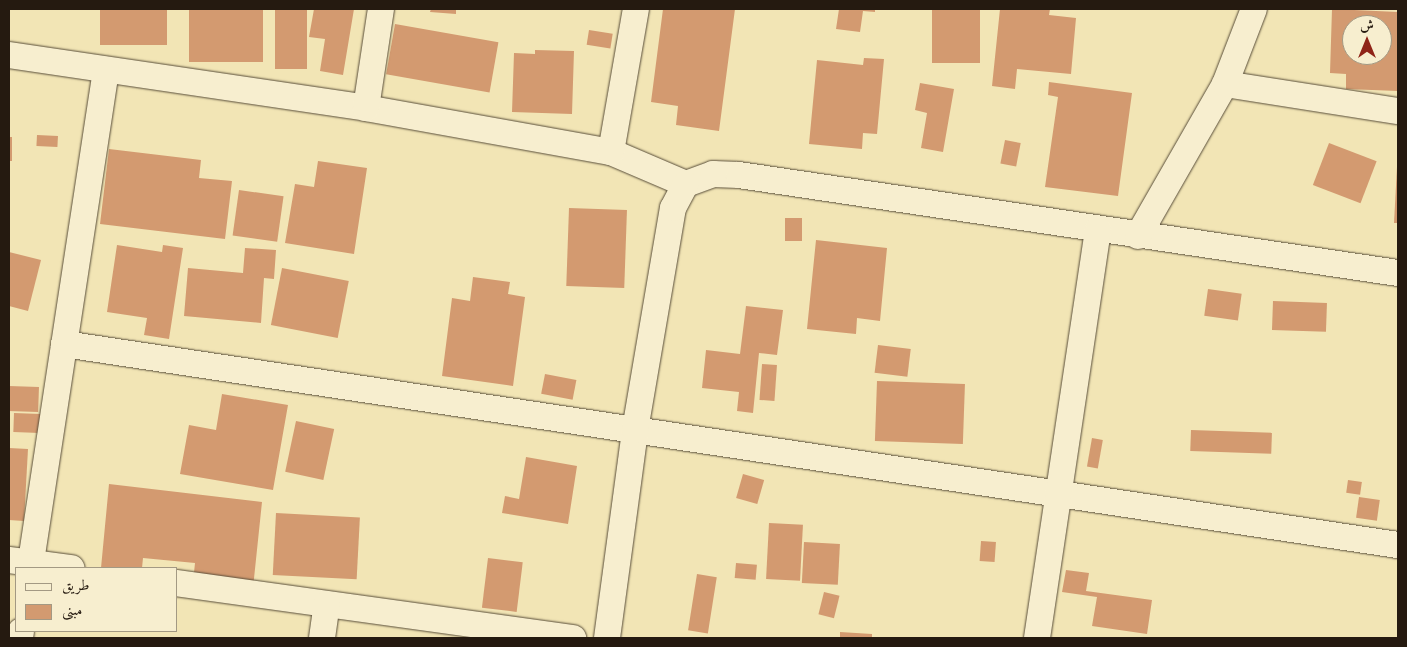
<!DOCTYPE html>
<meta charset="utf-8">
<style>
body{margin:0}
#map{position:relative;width:1407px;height:647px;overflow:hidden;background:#f2e5b5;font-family:Cardo,Amiri,serif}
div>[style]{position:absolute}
.building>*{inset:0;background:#d39a70;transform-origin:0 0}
.roads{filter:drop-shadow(0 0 1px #584d39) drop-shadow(0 0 1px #584d39)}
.street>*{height:26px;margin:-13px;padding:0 13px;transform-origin:13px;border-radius:13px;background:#f7eecf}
span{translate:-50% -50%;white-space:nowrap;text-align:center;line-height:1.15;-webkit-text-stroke:5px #f7eecf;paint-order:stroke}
.frame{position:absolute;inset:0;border:10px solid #251a10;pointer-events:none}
.legend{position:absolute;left:15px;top:567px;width:162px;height:65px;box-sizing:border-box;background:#f7eecf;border:1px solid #a39983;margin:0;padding:6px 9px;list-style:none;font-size:15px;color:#251a10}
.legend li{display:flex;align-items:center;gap:10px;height:25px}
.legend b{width:25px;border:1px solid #a39983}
.north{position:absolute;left:1342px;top:15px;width:50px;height:50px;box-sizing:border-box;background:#f7eecf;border:1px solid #a39983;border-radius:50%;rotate:0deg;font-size:14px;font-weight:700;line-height:20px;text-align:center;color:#251a10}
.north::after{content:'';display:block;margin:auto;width:18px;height:22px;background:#8f2418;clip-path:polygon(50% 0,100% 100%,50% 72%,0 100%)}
</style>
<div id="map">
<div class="building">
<div style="left:100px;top:9px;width:67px;height:36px"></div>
<div style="left:189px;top:9px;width:74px;height:53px"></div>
<div style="left:275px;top:9px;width:32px;height:60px"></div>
<div style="clip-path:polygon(314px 9px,354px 9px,343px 75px,320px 71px,325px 39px,309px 37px)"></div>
<div style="clip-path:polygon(431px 9px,456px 9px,456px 14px,430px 12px)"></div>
<div style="clip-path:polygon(663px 9px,735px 9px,719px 131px,676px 125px,678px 106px,651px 102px)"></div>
<div style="clip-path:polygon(839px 9px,875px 9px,875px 12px,863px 11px,860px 32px,836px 29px)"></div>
<div style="left:932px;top:9px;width:48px;height:54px"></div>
<div style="clip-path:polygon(1000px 9px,1050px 9px,1049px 15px,1076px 18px,1071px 74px,1017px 69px,1015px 89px,992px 86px)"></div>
<div style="clip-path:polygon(evenodd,1332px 9px,1398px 12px,1398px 91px,1346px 89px,1346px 74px,1330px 73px,1332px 9px,1352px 25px,1382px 25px,1382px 55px,1352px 55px,1352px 25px)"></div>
<div style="left:395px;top:24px;width:105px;height:51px;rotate:10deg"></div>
<div style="left:589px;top:30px;width:24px;height:15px;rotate:9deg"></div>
<div style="clip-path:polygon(535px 50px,574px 51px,572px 114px,512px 112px,514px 53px,535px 54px)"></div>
<div style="clip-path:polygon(864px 58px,884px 59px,877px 134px,863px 133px,862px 149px,809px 144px,817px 60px,863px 65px)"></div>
<div style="clip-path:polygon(1049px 82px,1132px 93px,1118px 196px,1045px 187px,1058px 97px,1048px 95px)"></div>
<div style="clip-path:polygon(920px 83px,954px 89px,943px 152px,921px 148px,927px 113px,915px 110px)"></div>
<div style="left:37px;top:135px;width:21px;height:11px;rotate:3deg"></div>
<div style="left:9px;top:137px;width:3px;height:24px"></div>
<div style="left:1005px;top:140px;width:16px;height:24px;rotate:11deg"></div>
<div style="left:1329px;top:143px;width:51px;height:45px;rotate:21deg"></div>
<div style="clip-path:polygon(109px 149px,201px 160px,199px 178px,232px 181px,225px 239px,100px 224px)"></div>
<div style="clip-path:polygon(318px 161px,367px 168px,354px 254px,285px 243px,295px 184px,314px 187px)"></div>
<div style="clip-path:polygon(1397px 167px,1398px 167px,1398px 223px,1394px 223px)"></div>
<div style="left:239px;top:190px;width:45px;height:46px;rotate:8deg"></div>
<div style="left:569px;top:208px;width:58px;height:78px;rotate:2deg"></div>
<div style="left:785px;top:218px;width:17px;height:23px"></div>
<div style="clip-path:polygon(816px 240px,887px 248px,880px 321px,857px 318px,856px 334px,807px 329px)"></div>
<div style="clip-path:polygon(117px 245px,162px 252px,163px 245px,183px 248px,169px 339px,144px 335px,147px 318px,107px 312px)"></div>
<div style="clip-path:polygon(245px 248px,276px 250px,274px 279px,264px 278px,261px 323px,184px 316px,188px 268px,243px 273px)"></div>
<div style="clip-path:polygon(9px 252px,41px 260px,28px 311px,9px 306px)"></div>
<div style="left:282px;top:268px;width:68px;height:58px;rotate:11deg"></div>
<div style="clip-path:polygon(473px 277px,510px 282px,508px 294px,525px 297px,513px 386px,442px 376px,452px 298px,470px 301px)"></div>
<div style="left:1208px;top:289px;width:34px;height:27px;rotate:8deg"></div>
<div style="left:1273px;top:301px;width:54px;height:29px;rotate:2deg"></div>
<div style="clip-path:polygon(746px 306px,783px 310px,777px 355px,759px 353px,753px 413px,737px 411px,739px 392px,702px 388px,706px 350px,740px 354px)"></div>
<div style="left:878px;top:345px;width:33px;height:28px;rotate:7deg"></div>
<div style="left:762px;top:364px;width:15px;height:36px;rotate:4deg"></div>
<div style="left:545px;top:374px;width:32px;height:20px;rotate:11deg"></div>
<div style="left:877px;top:381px;width:88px;height:60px;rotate:2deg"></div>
<div style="left:9px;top:386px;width:30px;height:25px;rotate:2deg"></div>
<div style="clip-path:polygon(222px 394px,288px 405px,273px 490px,180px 474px,189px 425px,216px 430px)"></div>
<div style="left:14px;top:413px;width:33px;height:19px;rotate:2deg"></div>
<div style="left:296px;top:421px;width:39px;height:52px;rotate:12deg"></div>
<div style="left:1191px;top:430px;width:81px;height:21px;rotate:2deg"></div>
<div style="left:1092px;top:438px;width:11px;height:29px;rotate:10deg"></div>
<div style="clip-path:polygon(9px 448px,28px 449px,24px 521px,9px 520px)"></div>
<div style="clip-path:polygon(526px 457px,577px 466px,568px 524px,502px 513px,505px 496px,519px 499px)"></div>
<div style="left:743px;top:474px;width:22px;height:25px;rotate:16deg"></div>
<div style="left:1348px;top:480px;width:14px;height:13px;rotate:8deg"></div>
<div style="clip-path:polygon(109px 484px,262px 502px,253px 588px,193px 582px,195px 563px,143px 558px,142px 568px,101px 568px)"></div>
<div style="left:1359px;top:497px;width:21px;height:21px;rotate:8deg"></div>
<div style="left:276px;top:513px;width:84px;height:62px;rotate:3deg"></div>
<div style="left:769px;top:523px;width:34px;height:56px;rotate:3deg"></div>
<div style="left:981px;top:541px;width:15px;height:20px;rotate:4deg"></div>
<div style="left:804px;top:542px;width:36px;height:41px;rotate:3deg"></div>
<div style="left:488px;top:558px;width:35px;height:50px;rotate:7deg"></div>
<div style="left:736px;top:563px;width:21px;height:15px;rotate:5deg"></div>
<div style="clip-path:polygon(1066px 570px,1089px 573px,1086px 591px,1152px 600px,1147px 634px,1092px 626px,1097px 597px,1062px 592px)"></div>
<div style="left:697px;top:574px;width:20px;height:57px;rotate:9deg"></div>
<div style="left:824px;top:592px;width:16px;height:23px;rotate:14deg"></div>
<div style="clip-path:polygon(840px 632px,872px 634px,872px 638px,840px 638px)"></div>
</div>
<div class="roads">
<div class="street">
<div style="left:9px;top:55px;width:361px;rotate:8.4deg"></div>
<div style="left:366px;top:108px;width:249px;rotate:10.2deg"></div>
<div style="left:611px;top:152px;width:82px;rotate:23.1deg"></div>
<div style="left:686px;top:184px;width:29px;rotate:-20deg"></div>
<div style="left:713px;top:174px;width:26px;rotate:2deg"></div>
<div style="left:739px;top:175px;width:666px;rotate:8.46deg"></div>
<div style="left:1225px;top:84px;width:175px;rotate:8.9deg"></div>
<div style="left:366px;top:108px;width:100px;rotate:-81.4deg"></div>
<div style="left:611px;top:152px;width:145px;rotate:-80.1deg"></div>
<div style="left:1138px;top:236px;width:175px;rotate:-60.2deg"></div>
<div style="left:1225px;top:84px;width:80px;rotate:-68.9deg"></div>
<div style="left:64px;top:344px;width:1349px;rotate:8.57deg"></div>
<div style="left:9px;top:560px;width:63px;rotate:7.4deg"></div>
<div style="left:30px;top:568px;width:504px;rotate:-81.32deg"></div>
<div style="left:176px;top:583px;width:401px;rotate:7.9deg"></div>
<div style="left:20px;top:638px;width:7px;rotate:-82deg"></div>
<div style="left:322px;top:638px;width:34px;rotate:-82deg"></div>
<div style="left:607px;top:638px;width:210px;rotate:-82.3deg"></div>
<div style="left:635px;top:430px;width:225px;rotate:-80.3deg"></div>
<div style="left:673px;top:208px;width:27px;rotate:-62deg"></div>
<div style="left:1037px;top:638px;width:413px;rotate:-81.5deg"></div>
</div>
</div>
<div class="frame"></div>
<ul class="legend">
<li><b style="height:6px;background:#f7eecf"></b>طريق</li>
<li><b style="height:14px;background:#d39a70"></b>مبنى</li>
</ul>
<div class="north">ش</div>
</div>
